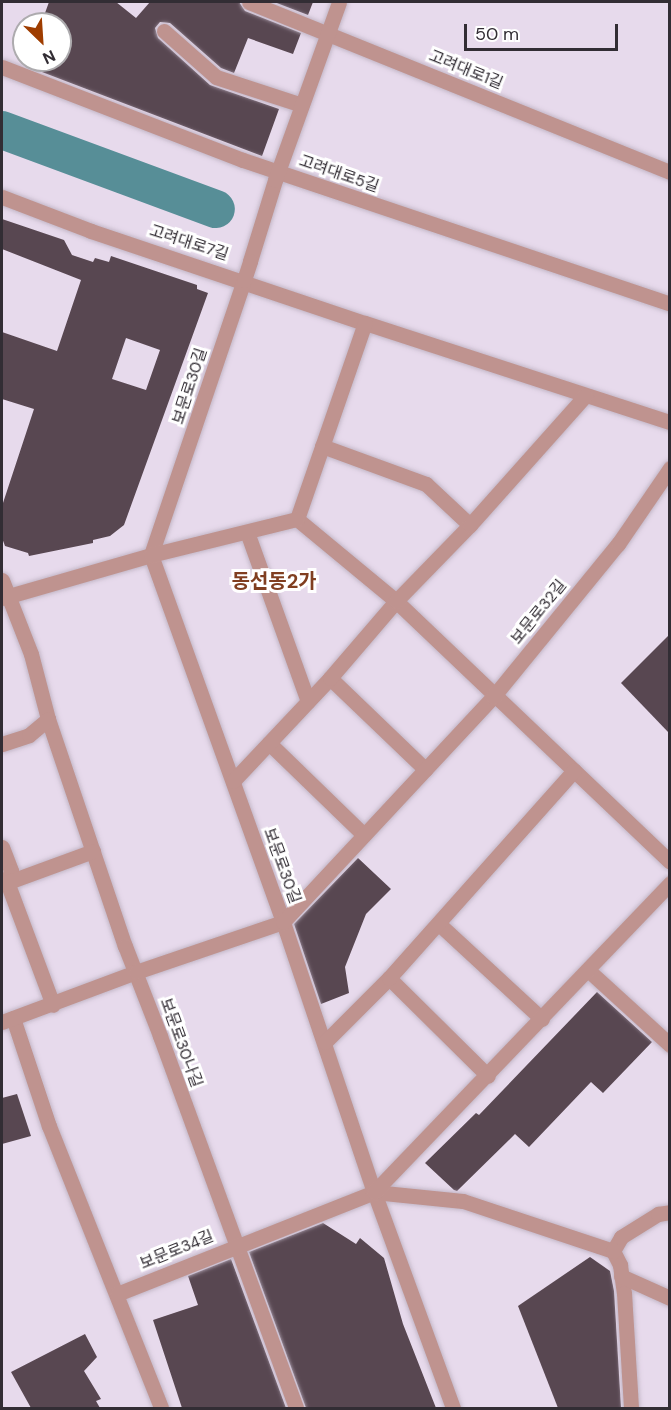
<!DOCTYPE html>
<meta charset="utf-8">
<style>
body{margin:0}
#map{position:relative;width:671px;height:1410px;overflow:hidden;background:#e7daec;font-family:"DM Sans","Noto Sans KR",sans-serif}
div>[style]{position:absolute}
.river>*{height:38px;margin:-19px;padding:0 19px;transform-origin:19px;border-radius:19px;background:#578e97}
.building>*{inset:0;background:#584751}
.roads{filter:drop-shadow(0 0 2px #c3b7c7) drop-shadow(0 0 2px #c3b7c7)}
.minor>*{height:15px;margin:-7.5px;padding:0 7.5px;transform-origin:7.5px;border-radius:7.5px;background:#bf938f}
.tertiary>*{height:15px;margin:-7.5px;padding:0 7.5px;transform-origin:7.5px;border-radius:7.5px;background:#bf938f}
span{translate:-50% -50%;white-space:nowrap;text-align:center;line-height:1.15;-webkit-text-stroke:6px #fff;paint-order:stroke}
.street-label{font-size:16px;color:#322d34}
.quarter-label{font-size:20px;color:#803e20;font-weight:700}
.frame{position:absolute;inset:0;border:3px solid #322d34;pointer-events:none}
.north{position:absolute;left:12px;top:12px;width:60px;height:60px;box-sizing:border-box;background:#fff;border:2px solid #adabae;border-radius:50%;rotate:155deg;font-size:16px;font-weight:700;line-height:24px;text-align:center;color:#322d34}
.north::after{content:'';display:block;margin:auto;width:21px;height:27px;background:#9f3d00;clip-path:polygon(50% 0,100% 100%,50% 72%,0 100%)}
.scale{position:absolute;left:464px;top:24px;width:154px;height:27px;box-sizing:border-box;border:3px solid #322d34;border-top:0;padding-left:8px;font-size:18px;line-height:21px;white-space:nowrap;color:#322d34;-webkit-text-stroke:4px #fff;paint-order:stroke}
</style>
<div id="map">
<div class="river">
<div style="left:2px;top:130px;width:228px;rotate:20.3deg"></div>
</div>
<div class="building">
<div style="clip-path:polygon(49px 2px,116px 2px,136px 18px,150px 2px,239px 2px,245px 11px,301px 33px,293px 54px,248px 38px,234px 73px,221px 68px,170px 23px,160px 22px,155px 28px,158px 38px,210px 85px,279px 109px,262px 156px,34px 69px,37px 60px,60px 60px,60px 24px,41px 24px)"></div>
<div style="clip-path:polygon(274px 2px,313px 2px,308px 15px)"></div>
<div style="clip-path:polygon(evenodd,2px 219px,64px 240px,72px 255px,93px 262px,95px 258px,109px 262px,111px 256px,197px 285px,197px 289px,208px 293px,124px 525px,110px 536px,93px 540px,93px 543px,29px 556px,28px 553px,5px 546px,2px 538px,2px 506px,34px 409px,2px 399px,2px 332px,57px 351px,81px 280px,2px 249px,2px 219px,126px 338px,160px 350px,146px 390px,112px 379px,126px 338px)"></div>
<div style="clip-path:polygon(669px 635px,669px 733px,621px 683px)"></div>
<div style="clip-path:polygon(358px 858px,391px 889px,366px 914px,345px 967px,349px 993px,321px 1004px,294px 924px)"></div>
<div style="clip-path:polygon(597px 992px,652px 1042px,603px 1093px,591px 1082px,529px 1147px,515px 1134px,457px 1191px,454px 1190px,425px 1163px,476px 1113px,479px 1115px)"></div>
<div style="clip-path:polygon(17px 1094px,31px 1136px,2px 1144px,2px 1098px)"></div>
<div style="clip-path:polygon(323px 1223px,356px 1244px,360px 1238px,384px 1258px,403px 1324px,436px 1408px,306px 1408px,249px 1252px)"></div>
<div style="clip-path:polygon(590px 1257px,610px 1271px,614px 1291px,621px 1408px,558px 1408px,518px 1306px)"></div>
<div style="clip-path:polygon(231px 1259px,286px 1408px,182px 1408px,153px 1320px,198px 1305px,188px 1276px)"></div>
<div style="clip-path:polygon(85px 1334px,97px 1357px,84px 1371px,101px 1399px,96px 1401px,100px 1408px,31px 1408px,11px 1372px)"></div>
</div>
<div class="roads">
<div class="minor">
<div style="left:249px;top:2px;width:454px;rotate:22deg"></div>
<div style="left:164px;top:31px;width:69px;rotate:41.5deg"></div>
<div style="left:216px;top:77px;width:90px;rotate:18deg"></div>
<div style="left:2px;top:67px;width:258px;rotate:21.1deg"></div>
<div style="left:243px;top:160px;width:451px;rotate:18.6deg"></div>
<div style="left:2px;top:197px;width:95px;rotate:20.9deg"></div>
<div style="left:91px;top:231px;width:289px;rotate:18.6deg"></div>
<div style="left:365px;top:323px;width:321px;rotate:18deg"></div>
<div style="left:250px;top:261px;width:85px;rotate:-72.8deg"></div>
<div style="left:275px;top:180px;width:189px;rotate:-70.2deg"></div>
<div style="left:244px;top:280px;width:290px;rotate:108.7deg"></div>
<div style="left:151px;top:555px;width:390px;rotate:70.2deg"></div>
<div style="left:283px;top:922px;width:285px;rotate:71.4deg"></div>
<div style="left:374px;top:1192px;width:230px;rotate:69.9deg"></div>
<div style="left:322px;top:446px;width:111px;rotate:20.1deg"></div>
<div style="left:426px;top:484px;width:60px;rotate:43deg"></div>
<div style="left:297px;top:519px;width:129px;rotate:39.6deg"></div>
<div style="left:396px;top:601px;width:378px;rotate:43.6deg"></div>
<div style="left:297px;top:519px;width:207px;rotate:-70.9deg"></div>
<div style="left:247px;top:532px;width:180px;rotate:70.2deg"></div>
<div style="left:2px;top:580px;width:79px;rotate:68.6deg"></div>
<div style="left:31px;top:654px;width:67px;rotate:75.3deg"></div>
<div style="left:48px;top:719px;width:240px;rotate:71.3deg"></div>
<div style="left:125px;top:946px;width:97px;rotate:68.7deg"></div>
<div style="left:160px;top:1036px;width:396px;rotate:69.9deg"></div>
<div style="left:2px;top:598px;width:155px;rotate:-16.1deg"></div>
<div style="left:151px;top:555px;width:150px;rotate:-13.9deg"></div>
<div style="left:330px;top:678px;width:132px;rotate:43.8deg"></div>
<div style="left:269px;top:743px;width:132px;rotate:44.1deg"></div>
<div style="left:2px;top:744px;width:28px;rotate:-18deg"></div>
<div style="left:29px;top:735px;width:25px;rotate:-40deg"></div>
<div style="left:233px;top:781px;width:141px;rotate:-46.7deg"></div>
<div style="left:330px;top:678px;width:101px;rotate:-49.4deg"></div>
<div style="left:396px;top:601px;width:106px;rotate:-45.8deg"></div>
<div style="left:470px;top:525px;width:173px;rotate:-48.3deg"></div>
<div style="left:2px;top:847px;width:26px;rotate:69deg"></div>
<div style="left:11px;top:871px;width:12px;rotate:110deg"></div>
<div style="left:7px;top:882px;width:131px;rotate:69.5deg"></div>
<div style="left:3px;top:884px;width:96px;rotate:-20.1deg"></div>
<div style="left:439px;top:924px;width:140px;rotate:42.7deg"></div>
<div style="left:588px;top:970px;width:111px;rotate:42.4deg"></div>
<div style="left:389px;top:978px;width:139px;rotate:44.7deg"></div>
<div style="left:13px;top:1018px;width:114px;rotate:71.6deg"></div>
<div style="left:49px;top:1126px;width:303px;rotate:68.3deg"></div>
<div style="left:2px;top:1022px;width:143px;rotate:-20.5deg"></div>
<div style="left:136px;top:972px;width:155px;rotate:-18.8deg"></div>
<div style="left:283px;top:922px;width:308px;rotate:-47deg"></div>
<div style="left:493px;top:697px;width:198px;rotate:-50.8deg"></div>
<div style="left:618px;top:544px;width:92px;rotate:-55.6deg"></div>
<div style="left:325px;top:1042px;width:91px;rotate:-45deg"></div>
<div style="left:389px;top:978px;width:278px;rotate:-48.3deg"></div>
<div style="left:374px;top:1192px;width:89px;rotate:5.8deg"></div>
<div style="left:463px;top:1201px;width:158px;rotate:18.4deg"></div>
<div style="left:613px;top:1251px;width:16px;rotate:63deg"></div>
<div style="left:620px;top:1265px;width:28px;rotate:82deg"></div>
<div style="left:624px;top:1293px;width:115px;rotate:86.5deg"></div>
<div style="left:613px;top:1251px;width:16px;rotate:-60deg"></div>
<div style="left:621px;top:1237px;width:44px;rotate:-31.9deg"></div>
<div style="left:658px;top:1214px;width:12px;rotate:-9deg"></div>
<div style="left:621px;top:1276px;width:54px;rotate:24.2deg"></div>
<div style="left:117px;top:1294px;width:277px;rotate:-21.6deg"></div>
<div style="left:374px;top:1192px;width:428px;rotate:-46.2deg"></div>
</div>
<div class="tertiary">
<div style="left:244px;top:280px;width:20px;rotate:-72deg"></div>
</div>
</div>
<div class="street-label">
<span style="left:466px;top:70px;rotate:22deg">고려대로1길</span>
<span style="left:339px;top:174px;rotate:19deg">고려대로5길</span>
<span style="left:189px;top:243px;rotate:18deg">고려대로7길</span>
<span style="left:190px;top:386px;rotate:-72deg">보문로30길</span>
<span style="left:539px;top:612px;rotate:-51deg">보문로32길</span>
<span style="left:282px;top:866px;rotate:70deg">보문로30길</span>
<span style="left:181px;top:1043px;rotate:70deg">보문로30나길</span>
<span style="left:177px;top:1250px;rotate:-22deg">보문로34길</span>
</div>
<div class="quarter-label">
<span style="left:274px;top:581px">동선동2가</span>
</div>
<div class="frame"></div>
<div class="north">N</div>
<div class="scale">50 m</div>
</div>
